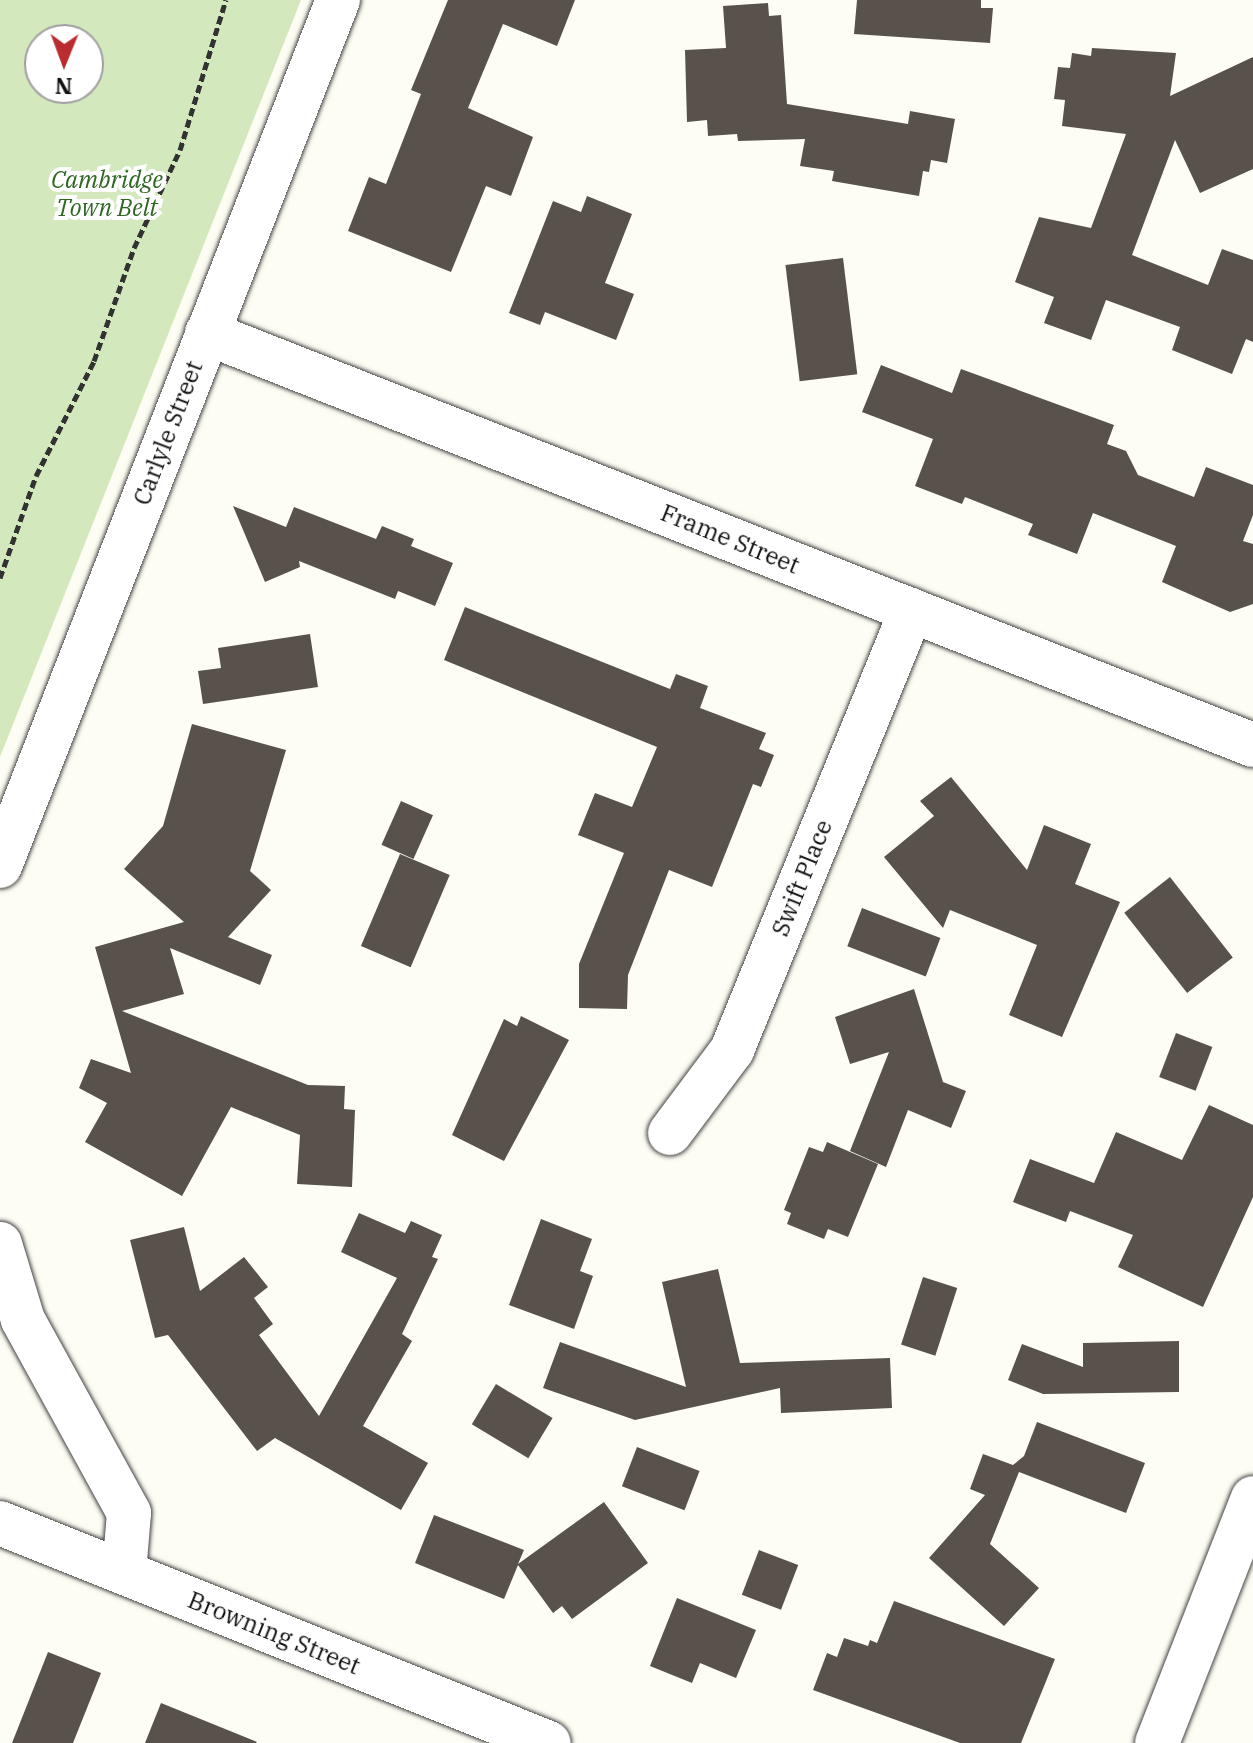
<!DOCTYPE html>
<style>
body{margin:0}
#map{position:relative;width:1253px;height:1743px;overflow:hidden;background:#fefdf3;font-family:"IBM Plex Serif",serif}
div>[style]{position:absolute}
.green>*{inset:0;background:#d3e8bd}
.building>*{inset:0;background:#58514c;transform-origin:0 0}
.path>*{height:5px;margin-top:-2.5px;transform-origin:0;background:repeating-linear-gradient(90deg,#323232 0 8px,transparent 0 12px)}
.roads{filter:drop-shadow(0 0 2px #434343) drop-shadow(0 0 2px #434343)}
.minor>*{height:44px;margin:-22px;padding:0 22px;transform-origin:22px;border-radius:22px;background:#fff}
span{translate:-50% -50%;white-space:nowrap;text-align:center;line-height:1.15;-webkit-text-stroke:8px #fff;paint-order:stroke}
.park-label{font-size:24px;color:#2e6622;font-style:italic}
.street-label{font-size:24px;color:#101010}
.north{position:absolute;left:24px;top:24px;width:80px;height:80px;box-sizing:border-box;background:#fff;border:2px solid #9f9f9f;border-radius:50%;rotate:181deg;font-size:22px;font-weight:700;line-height:32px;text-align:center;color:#101010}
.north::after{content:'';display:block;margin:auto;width:28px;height:36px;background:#bb2c30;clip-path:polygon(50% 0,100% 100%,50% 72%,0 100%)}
</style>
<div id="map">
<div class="green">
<div style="clip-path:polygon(evenodd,0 0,301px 0,0 757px,0 0,40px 40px,88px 40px,88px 88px,40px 88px,40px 40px)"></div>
</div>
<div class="building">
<div style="clip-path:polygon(448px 0,575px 0,557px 46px,503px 24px,468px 108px,533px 137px,511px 196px,486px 186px,451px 272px,348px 231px,369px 177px,386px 184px,421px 94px,411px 90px)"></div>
<div style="clip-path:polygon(857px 0,981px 0,981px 8px,993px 8px,990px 43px,854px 34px)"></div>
<div style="clip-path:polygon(768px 3px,769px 16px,781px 15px,787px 104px,908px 124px,910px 111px,955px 119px,947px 163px,931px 160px,929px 172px,923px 171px,919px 196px,832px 181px,834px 171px,800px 166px,805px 139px,738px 141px,737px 134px,708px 136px,707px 120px,687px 122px,685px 50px,726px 48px,723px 6px)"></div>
<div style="clip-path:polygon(1092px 48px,1176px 53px,1170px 96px,1253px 57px,1253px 169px,1200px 193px,1175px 140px,1132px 255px,1208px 285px,1222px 249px,1253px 260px,1253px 342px,1246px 339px,1232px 374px,1172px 350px,1180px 327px,1106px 300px,1091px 340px,1044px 323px,1054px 297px,1015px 282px,1039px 217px,1091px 228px,1126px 134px,1062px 126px,1065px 100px,1054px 99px,1058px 67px,1070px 68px,1072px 53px,1091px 56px)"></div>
<div style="clip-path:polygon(587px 196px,632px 214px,605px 283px,634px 294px,616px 340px,545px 312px,540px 325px,509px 313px,553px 201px,581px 212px)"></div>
<div style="left:843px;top:258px;width:117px;height:58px;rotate:83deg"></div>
<div style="clip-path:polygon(881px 365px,952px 393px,961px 369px,1114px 425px,1107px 444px,1126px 451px,1138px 475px,1194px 497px,1206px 467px,1253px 485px,1253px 515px,1243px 541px,1253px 544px,1253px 604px,1230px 612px,1162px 582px,1176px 546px,1093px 513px,1077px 554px,1028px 535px,1033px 524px,965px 497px,962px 504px,915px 486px,933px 439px,862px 412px)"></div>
<div style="clip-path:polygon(233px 506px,286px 527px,294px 507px,376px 539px,382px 526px,414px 539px,411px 546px,453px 563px,435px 606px,398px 591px,395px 599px,299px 561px,300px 567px,265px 582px)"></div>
<div style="clip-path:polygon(465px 607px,670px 689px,676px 674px,708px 686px,700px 708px,766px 733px,759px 749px,774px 755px,761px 787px,753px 784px,712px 887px,669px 870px,628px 975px,627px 1009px,579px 1008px,579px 964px,624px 853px,578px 835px,595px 793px,632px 807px,657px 747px,444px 660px)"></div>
<div style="clip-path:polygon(310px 634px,318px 687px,203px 704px,198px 671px,221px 668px,218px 648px)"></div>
<div style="clip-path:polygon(192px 724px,286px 750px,250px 871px,271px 890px,228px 937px,272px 955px,260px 985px,170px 948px,184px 994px,122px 1011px,308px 1085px,345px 1086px,344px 1109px,355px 1110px,352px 1187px,297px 1184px,300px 1135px,231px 1107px,182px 1196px,85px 1142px,107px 1103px,79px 1088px,91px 1059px,131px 1073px,95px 947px,184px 922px,124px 869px,163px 826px)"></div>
<div style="clip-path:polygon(951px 777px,1027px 870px,1044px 825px,1091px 844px,1075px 884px,1120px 902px,1062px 1037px,1009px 1015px,1037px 945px,950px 910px,943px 928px,884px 857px,934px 816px,920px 801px)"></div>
<div style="left:401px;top:801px;width:35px;height:48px;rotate:24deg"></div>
<div style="left:400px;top:854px;width:54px;height:100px;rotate:23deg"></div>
<div style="left:1170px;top:877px;width:102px;height:58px;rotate:52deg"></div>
<div style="left:862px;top:908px;width:84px;height:41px;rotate:21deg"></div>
<div style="clip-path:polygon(914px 989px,943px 1082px,966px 1091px,951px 1128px,908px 1110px,886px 1167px,850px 1151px,889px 1052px,850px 1064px,835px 1017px)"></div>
<div style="clip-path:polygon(521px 1016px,569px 1040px,504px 1161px,452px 1135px,504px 1019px,517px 1026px)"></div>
<div style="left:1176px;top:1033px;width:39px;height:47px;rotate:21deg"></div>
<div style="clip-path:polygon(1209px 1105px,1253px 1125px,1253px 1197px,1203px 1307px,1118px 1267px,1133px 1235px,1070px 1211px,1066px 1222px,1013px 1202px,1030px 1159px,1094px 1183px,1116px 1132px,1182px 1160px)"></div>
<div style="clip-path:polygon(827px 1142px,878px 1164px,848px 1237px,828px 1229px,824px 1239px,787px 1224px,791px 1213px,784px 1210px,809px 1147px,823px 1152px)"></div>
<div style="clip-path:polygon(359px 1213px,405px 1233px,411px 1221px,442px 1235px,432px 1257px,438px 1259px,402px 1334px,412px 1341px,363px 1426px,428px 1463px,401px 1510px,275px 1438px,257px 1451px,168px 1335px,155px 1338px,130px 1240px,184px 1227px,200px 1291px,244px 1257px,268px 1287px,254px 1298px,273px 1324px,259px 1335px,319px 1416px,397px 1278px,341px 1252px)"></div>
<div style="clip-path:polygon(541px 1219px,592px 1239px,580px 1271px,593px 1276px,574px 1329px,509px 1305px)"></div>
<div style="clip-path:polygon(718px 1269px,740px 1363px,890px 1358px,892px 1408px,781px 1413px,780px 1388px,635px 1420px,543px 1388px,560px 1342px,686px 1387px,662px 1282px)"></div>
<div style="left:923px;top:1277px;width:36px;height:71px;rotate:18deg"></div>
<div style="clip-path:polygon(1179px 1341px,1179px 1392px,1043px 1394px,1008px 1380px,1022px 1344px,1083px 1367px,1083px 1343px)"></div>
<div style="left:496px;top:1384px;width:66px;height:47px;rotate:31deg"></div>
<div style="clip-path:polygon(1037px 1422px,1145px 1463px,1126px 1513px,1019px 1472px,990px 1544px,1039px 1588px,1004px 1626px,929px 1558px,985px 1495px,970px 1489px,983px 1454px,1013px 1465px,1024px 1456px)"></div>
<div style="left:637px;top:1447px;width:67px;height:42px;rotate:21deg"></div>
<div style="clip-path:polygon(604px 1502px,648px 1563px,572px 1619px,562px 1606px,553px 1613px,518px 1565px,504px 1599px,415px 1563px,434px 1515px,524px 1550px,518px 1564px)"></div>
<div style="left:759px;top:1550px;width:42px;height:48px;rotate:21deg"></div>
<div style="clip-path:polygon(677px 1598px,756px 1630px,736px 1678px,700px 1663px,692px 1683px,650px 1666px)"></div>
<div style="clip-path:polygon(894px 1601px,1055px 1659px,1021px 1743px,960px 1743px,813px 1690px,827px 1653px,837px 1657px,844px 1638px,868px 1646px,870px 1640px,877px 1643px)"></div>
<div style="clip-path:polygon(48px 1652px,101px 1673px,73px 1743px,12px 1743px)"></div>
<div style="clip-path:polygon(161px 1703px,257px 1742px,256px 1743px,145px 1743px)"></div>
</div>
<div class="path">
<div style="left:0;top:578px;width:108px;rotate:-70.6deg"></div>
<div style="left:36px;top:476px;width:129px;rotate:-63.2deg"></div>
<div style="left:94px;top:361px;width:120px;rotate:-70.5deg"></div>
<div style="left:134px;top:248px;width:108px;rotate:-64.9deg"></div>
<div style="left:180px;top:150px;width:157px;rotate:-73deg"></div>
</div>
<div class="roads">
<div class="minor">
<div style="left:207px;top:333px;width:1124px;rotate:21.5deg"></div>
<div style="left:0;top:866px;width:930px;rotate:-68.68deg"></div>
<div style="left:670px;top:1133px;width:104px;rotate:-53.2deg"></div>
<div style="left:732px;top:1050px;width:475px;rotate:-67.8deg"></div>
<div style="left:0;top:1244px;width:79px;rotate:73.2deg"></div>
<div style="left:23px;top:1320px;width:220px;rotate:61.2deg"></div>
<div style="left:129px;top:1513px;width:60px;rotate:94.8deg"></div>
<div style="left:0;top:1523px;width:591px;rotate:21.84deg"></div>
<div style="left:1157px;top:1743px;width:263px;rotate:-68.6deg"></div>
</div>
</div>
<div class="park-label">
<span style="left:107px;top:194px">Cambridge<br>Town Belt</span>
</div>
<div class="street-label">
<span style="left:168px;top:433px;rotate:-69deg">Carlyle Street</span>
<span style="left:730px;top:539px;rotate:22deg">Frame Street</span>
<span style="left:802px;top:878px;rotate:-68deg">Swift Place</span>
<span style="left:274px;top:1633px;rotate:22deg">Browning Street</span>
</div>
<div class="north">N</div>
</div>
